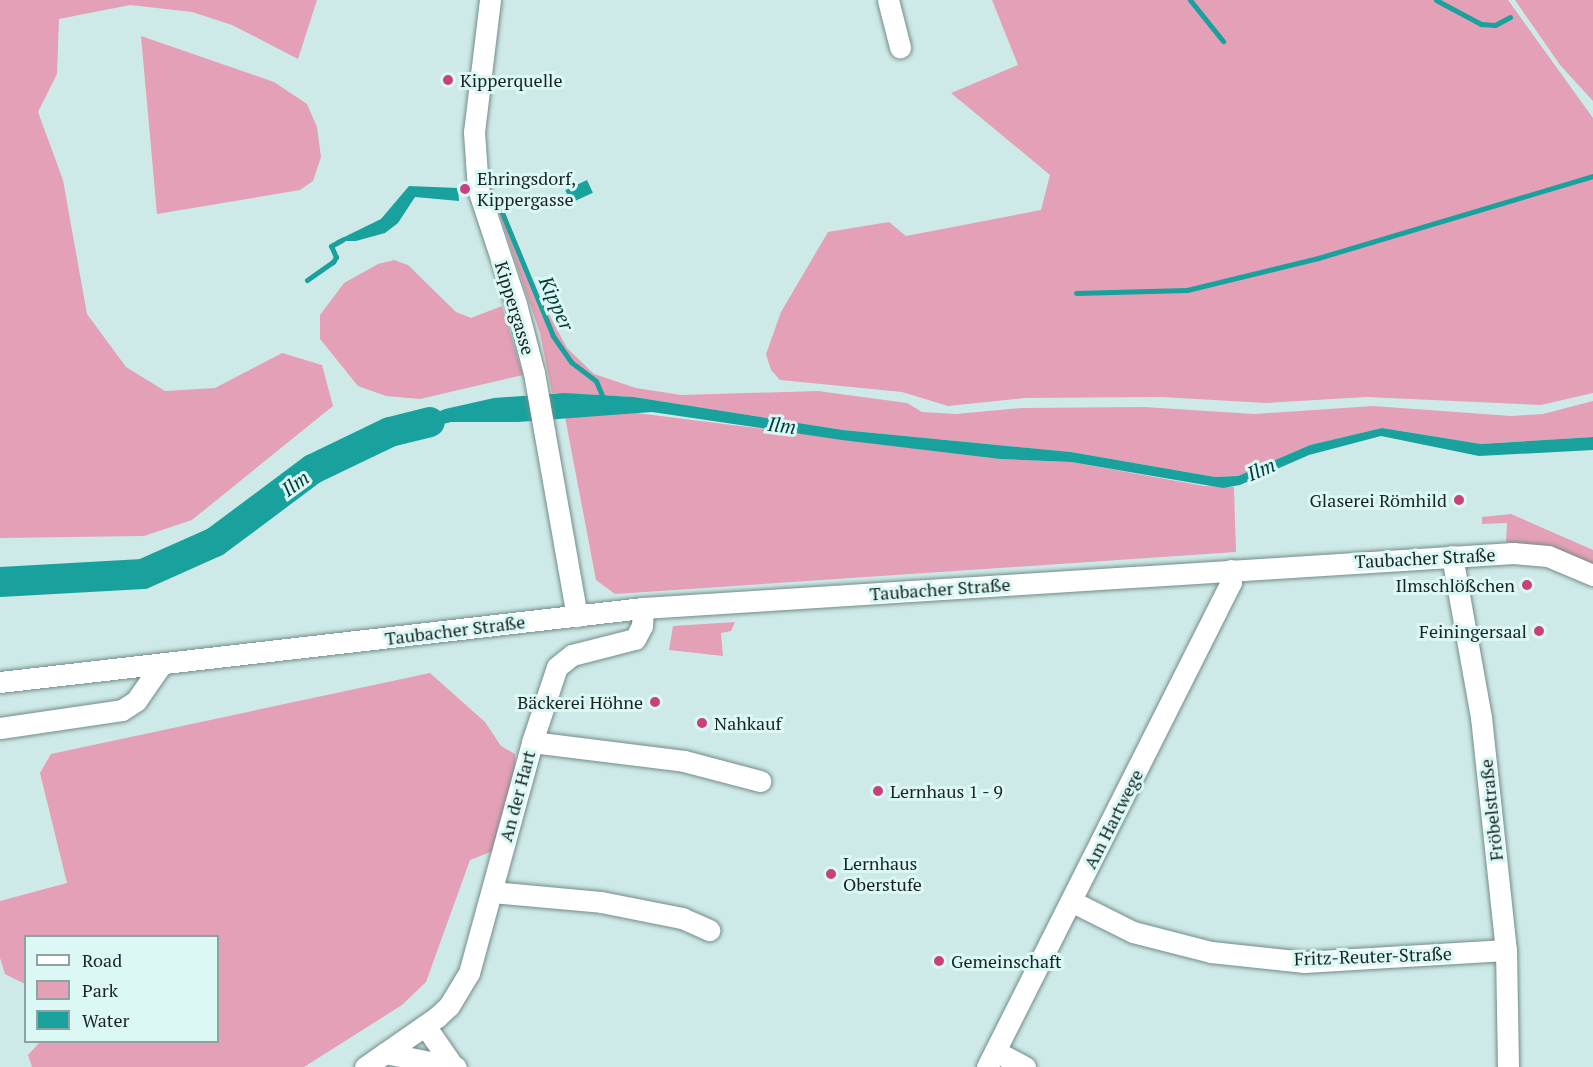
<!DOCTYPE html>
<meta charset="utf-8">
<style>
body{margin:0}
#map{position:relative;width:1593px;height:1067px;overflow:hidden;background:#ceeae8;font-family:"PT Serif",serif}
div>[style]{position:absolute}
.green>*{inset:0;background:#e4a0b6}
.water>*{inset:0;background:#19a29d;transform-origin:0 0}
.stream>*{height:5px;margin:-2.5px;padding:0 2.5px;transform-origin:2.5px;border-radius:2.5px;background:#19a29d}
.river>*{height:30px;margin:-15px;padding:0 15px;transform-origin:15px;border-radius:15px;background:#19a29d}
.roads{filter:drop-shadow(0 0 2px #728c8a) drop-shadow(0 0 2px #728c8a)}
.minor>*{height:21px;margin:-10.5px;padding:0 10.5px;transform-origin:10.5px;border-radius:10.5px;background:#fff}
.dots>*{width:16px;height:16px;translate:-50% -50%;box-sizing:border-box;border:3px solid #dbf8f5;border-radius:50%}
span{translate:-50% -50%;white-space:nowrap;text-align:center;line-height:1.15;-webkit-text-stroke:6px #dbf8f5;paint-order:stroke}
.poi-label{font-size:18px;color:#192423}
.left{translate:0 -50%;text-align:left}
.right{translate:-100% -50%;text-align:right}
.street-label{font-size:18px;color:#192423}
.water-label{font-size:20px;color:#023c3a;font-style:italic}
.legend{position:absolute;left:24px;top:935px;width:195px;height:108px;box-sizing:border-box;background:#dbf8f5;border:2px solid #8da3a1;margin:0;padding:8px 10px;list-style:none;font-size:18px;color:#192423}
.legend li{display:flex;align-items:center;gap:12px;height:30px}
.legend b{width:30px;border:2px solid #8da3a1}
</style>
<div id="map">
<div class="green">
<div style="clip-path:polygon(0 0,317px 0,298px 59px,232px 25px,192px 12px,130px 5px,59px 19px,57px 74px,38px 112px,63px 180px,87px 314px,126px 367px,165px 391px,215px 388px,282px 353px,322px 365px,333px 406px,192px 520px,144px 536px,0 538px)"></div>
<div style="clip-path:polygon(992px 0,1508px 0,1593px 118px,1593px 393px,1541px 405px,1366px 397px,1266px 403px,1162px 397px,1025px 398px,948px 406px,902px 392px,780px 380px,771px 370px,766px 354px,781px 312px,828px 232px,889px 222px,906px 236px,1041px 210px,1050px 175px,951px 93px,1018px 65px)"></div>
<div style="clip-path:polygon(1515px 0,1593px 0,1593px 101px,1560px 65px)"></div>
<div style="clip-path:polygon(141px 36px,274px 82px,307px 104px,317px 127px,321px 157px,313px 181px,300px 190px,157px 214px)"></div>
<div style="clip-path:polygon(501px 203px,538px 294px,567px 348px,594px 374px,636px 388px,681px 395px,818px 391px,907px 403px,922px 412px,956px 414px,1022px 408px,1144px 407px,1254px 414px,1373px 406px,1511px 416px,1543px 414px,1593px 401px,1593px 437px,1481px 444px,1382px 428px,1310px 445px,1238px 476px,1215px 477px,1071px 452px,843px 430px,634px 397px,552px 393px,540px 333px,496px 204px)"></div>
<div style="clip-path:polygon(394px 260px,408px 265px,456px 312px,471px 318px,502px 306px,523px 375px,420px 399px,386px 396px,358px 386px,320px 339px,320px 315px,344px 283px,378px 264px)"></div>
<div style="clip-path:polygon(629px 412px,1000px 459px,1071px 462px,1204px 486px,1234px 487px,1236px 552px,615px 594px,596px 580px,565px 417px)"></div>
<div style="clip-path:polygon(1511px 514px,1593px 550px,1593px 566px,1534px 545px,1506px 542px,1507px 523px,1482px 524px,1482px 517px)"></div>
<div style="clip-path:polygon(735px 622px,731px 631px,721px 633px,723px 656px,669px 650px,673px 626px)"></div>
<div style="clip-path:polygon(430px 673px,485px 722px,501px 746px,515px 754px,515px 780px,493px 851px,470px 860px,426px 982px,402px 1005px,304px 1067px,32px 1067px,28px 1055px,40px 1042px,218px 1042px,218px 936px,26px 936px,25px 984px,5px 974px,0 958px,0 901px,67px 883px,40px 773px,51px 754px)"></div>
</div>
<div class="water">
<div style="left:587px;top:180px;width:14px;height:24px;rotate:65deg"></div>
<div style="clip-path:polygon(409px 186px,458px 188px,459px 201px,415px 197px,398px 223px,385px 233px,356px 241px,336px 241px,381px 219px)"></div>
<div style="clip-path:polygon(564px 393px,634px 397px,843px 430px,1071px 452px,1215px 477px,1238px 476px,1310px 445px,1382px 428px,1481px 444px,1593px 437px,1593px 450px,1479px 456px,1381px 436px,1309px 455px,1240px 485px,1223px 488px,1071px 462px,1000px 459px,842px 440px,652px 412px,518px 422px,451px 422px,408px 433px,390px 432px,445px 409px,494px 398px)"></div>
</div>
<div class="stream">
<div style="left:1190px;top:0;width:53px;rotate:51.2deg"></div>
<div style="left:1436px;top:0;width:51px;rotate:28.1deg"></div>
<div style="left:1481px;top:24px;width:14px;rotate:4deg"></div>
<div style="left:1495px;top:25px;width:17px;rotate:-28deg"></div>
<div style="left:498px;top:203px;width:144px;rotate:67.5deg"></div>
<div style="left:553px;top:336px;width:32px;rotate:55deg"></div>
<div style="left:571px;top:362px;width:31px;rotate:37deg"></div>
<div style="left:596px;top:381px;width:23px;rotate:67deg"></div>
<div style="left:307px;top:280px;width:32px;rotate:-35deg"></div>
<div style="left:333px;top:262px;width:6px;rotate:-59deg"></div>
<div style="left:336px;top:257px;width:12px;rotate:-114deg"></div>
<div style="left:331px;top:246px;width:13px;rotate:-29deg"></div>
<div style="left:1076px;top:293px;width:111px;rotate:-1.5deg"></div>
<div style="left:1187px;top:290px;width:135px;rotate:-13.7deg"></div>
<div style="left:1318px;top:258px;width:287px;rotate:-16.6deg"></div>
</div>
<div class="river">
<div style="left:0;top:582px;width:143px;rotate:-3.2deg"></div>
<div style="left:143px;top:574px;width:79px;rotate:-24deg"></div>
<div style="left:215px;top:542px;width:122px;rotate:-36.7deg"></div>
<div style="left:313px;top:469px;width:85px;rotate:-25.7deg"></div>
<div style="left:390px;top:432px;width:41px;rotate:-14deg"></div>
</div>
<div class="roads">
<div class="minor">
<div style="left:490px;top:0;width:133px;rotate:96.9deg"></div>
<div style="left:474px;top:132px;width:57px;rotate:86deg"></div>
<div style="left:478px;top:189px;width:121px;rotate:71.7deg"></div>
<div style="left:516px;top:304px;width:71px;rotate:75.4deg"></div>
<div style="left:534px;top:373px;width:247px;rotate:80deg"></div>
<div style="left:888px;top:0;width:49px;rotate:75.7deg"></div>
<div style="left:1452px;top:556px;width:164px;rotate:79.8deg"></div>
<div style="left:1481px;top:717px;width:234px;rotate:83.9deg"></div>
<div style="left:1506px;top:950px;width:117px;rotate:89deg"></div>
<div style="left:0;top:682px;width:647px;rotate:-6.57deg"></div>
<div style="left:643px;top:608px;width:872px;rotate:-3.62deg"></div>
<div style="left:1513px;top:553px;width:35px;rotate:5deg"></div>
<div style="left:1548px;top:556px;width:49px;rotate:22.9deg"></div>
<div style="left:0;top:728px;width:123px;rotate:-8.4deg"></div>
<div style="left:122px;top:710px;width:17px;rotate:-33deg"></div>
<div style="left:136px;top:701px;width:44px;rotate:-55.2deg"></div>
<div style="left:532px;top:742px;width:153px;rotate:7.1deg"></div>
<div style="left:684px;top:761px;width:79px;rotate:14.7deg"></div>
<div style="left:492px;top:892px;width:109px;rotate:5.2deg"></div>
<div style="left:601px;top:902px;width:83px;rotate:11.2deg"></div>
<div style="left:682px;top:918px;width:30px;rotate:24deg"></div>
<div style="left:1071px;top:901px;width:69px;rotate:26.6deg"></div>
<div style="left:1133px;top:932px;width:81px;rotate:14.4deg"></div>
<div style="left:1211px;top:952px;width:94px;rotate:6.1deg"></div>
<div style="left:1304px;top:962px;width:202px;rotate:-3.4deg"></div>
<div style="left:426px;top:1027px;width:47px;rotate:55.3deg"></div>
<div style="left:995px;top:1051px;width:34px;rotate:28deg"></div>
<div style="left:385px;top:1053px;width:72px;rotate:11.2deg"></div>
<div style="left:365px;top:1067px;width:88px;rotate:-34.8deg"></div>
<div style="left:437px;top:1017px;width:16px;rotate:-43deg"></div>
<div style="left:449px;top:1006px;width:39px;rotate:-59deg"></div>
<div style="left:469px;top:973px;width:239px;rotate:-74.7deg"></div>
<div style="left:532px;top:742px;width:79px;rotate:-71.6deg"></div>
<div style="left:557px;top:667px;width:19px;rotate:-39deg"></div>
<div style="left:572px;top:655px;width:65px;rotate:-14.3deg"></div>
<div style="left:635px;top:639px;width:15px;rotate:-62deg"></div>
<div style="left:642px;top:626px;width:18px;rotate:-87deg"></div>
<div style="left:987px;top:1067px;width:543px;rotate:-63.29deg"></div>
<div style="left:1231px;top:582px;width:12px;rotate:-90deg"></div>
</div>
</div>
<div class="dots">
<div style="left:448px;top:80px;background:#c9417c"></div>
<div style="left:465px;top:189px;background:#c9417c"></div>
<div style="left:1459px;top:500px;background:#c9417c"></div>
<div style="left:1527px;top:585px;background:#c9417c"></div>
<div style="left:1539px;top:631px;background:#c9417c"></div>
<div style="left:655px;top:702px;background:#c9417c"></div>
<div style="left:702px;top:723px;background:#c9417c"></div>
<div style="left:878px;top:791px;background:#c9417c"></div>
<div style="left:831px;top:874px;background:#c9417c"></div>
<div style="left:939px;top:961px;background:#c9417c"></div>
</div>
<div class="poi-label">
<span class="left" style="left:460px;top:80px">Kipperquelle</span>
<span class="left" style="left:477px;top:189px">Ehringsdorf,<br>Kippergasse</span>
<span class="right" style="left:1447px;top:500px">Glaserei Römhild</span>
<span class="right" style="left:1515px;top:585px">Ilmschlößchen</span>
<span class="right" style="left:1527px;top:631px">Feiningersaal</span>
<span class="right" style="left:643px;top:702px">Bäckerei Höhne</span>
<span class="left" style="left:714px;top:723px">Nahkauf</span>
<span class="left" style="left:890px;top:791px">Lernhaus 1 - 9</span>
<span class="left" style="left:843px;top:874px">Lernhaus<br>Oberstufe</span>
<span class="left" style="left:951px;top:961px">Gemeinschaft</span>
</div>
<div class="street-label">
<span style="left:515px;top:308px;rotate:73deg">Kippergasse</span>
<span style="left:1425px;top:558px;rotate:-3deg">Taubacher Straße</span>
<span style="left:940px;top:589px;rotate:-4deg">Taubacher Straße</span>
<span style="left:455px;top:630px;rotate:-7deg">Taubacher Straße</span>
<span style="left:517px;top:796px;rotate:-75deg">An der Hart</span>
<span style="left:1491px;top:810px;rotate:-96deg">Fröbelstraße</span>
<span style="left:1113px;top:819px;rotate:-63deg">Am Hartwege</span>
<span style="left:1373px;top:956px;rotate:-2deg">Fritz-Reuter-Straße</span>
</div>
<div class="water-label">
<span style="left:557px;top:303px;rotate:66deg">Kipper</span>
<span style="left:782px;top:425px;rotate:7deg">Ilm</span>
<span style="left:1261px;top:469px;rotate:-23deg">Ilm</span>
<span style="left:295px;top:483px;rotate:-36deg">Ilm</span>
</div>
<ul class="legend">
<li><b style="height:8px;background:#fff"></b>Road</li>
<li><b style="height:16px;background:#e4a0b6"></b>Park</li>
<li><b style="height:16px;background:#19a29d"></b>Water</li>
</ul>
</div>
